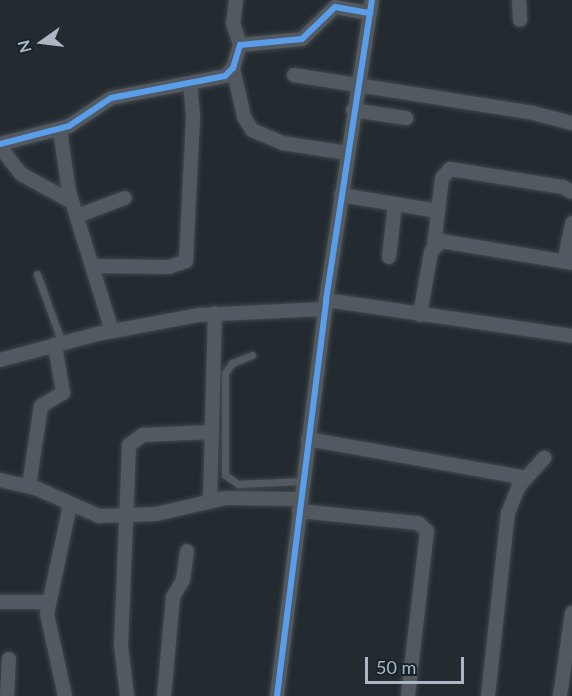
<!DOCTYPE html>
<style>
body{margin:0}
#map{position:relative;width:572px;height:696px;overflow:hidden;background:#232b30;font-family:Lato,sans-serif}
div>[style]{position:absolute}
.roads{filter:drop-shadow(0 0 2px #41474b) drop-shadow(0 0 2px #41474b)}
.service>*{height:7px;margin:-3.5px;padding:0 3.5px;transform-origin:3.5px;border-radius:3.5px;background:#525960}
.minor>*{height:14px;margin:-7px;padding:0 7px;transform-origin:7px;border-radius:7px;background:#525960}
.cycleway>*{height:6px;margin:-3px;padding:0 3px;transform-origin:3px;border-radius:3px;background:#5a9eea}
span{translate:-50% -50%;white-space:nowrap;text-align:center;line-height:1.15;-webkit-text-stroke:4.5px #17222a;paint-order:stroke}
.north{position:absolute;left:12px;top:12px;width:60px;height:60px;-webkit-text-stroke:4px #17222a;paint-order:stroke;rotate:256deg;font-size:16px;font-weight:700;line-height:24px;text-align:center;color:#abb8c4}
.north::after{content:'';display:block;margin:auto;width:21px;height:27px;background:#abb8c4;clip-path:polygon(50% 0,100% 100%,50% 72%,0 100%)}
.scale{position:absolute;left:365px;top:657px;width:99px;height:27px;box-sizing:border-box;border:3px solid #abb8c4;border-top:0;padding-left:8px;font-size:18px;line-height:21px;white-space:nowrap;color:#abb8c4;-webkit-text-stroke:4px #17222a;paint-order:stroke}
</style>
<div id="map">
<div class="roads">
<div class="service">
<div style="left:37px;top:274px;width:73px;rotate:70.1deg"></div>
<div style="left:252px;top:355px;width:22px;rotate:158deg"></div>
<div style="left:232px;top:363px;width:12px;rotate:125deg"></div>
<div style="left:225px;top:373px;width:102px;rotate:90deg"></div>
<div style="left:225px;top:475px;width:16px;rotate:35deg"></div>
<div style="left:238px;top:484px;width:65px;rotate:-2.6deg"></div>
</div>
<div class="minor">
<div style="left:236px;top:0;width:23px;rotate:97deg"></div>
<div style="left:233px;top:23px;width:23px;rotate:72deg"></div>
<div style="left:519px;top:0;width:20px;rotate:87deg"></div>
<div style="left:233px;top:68px;width:50px;rotate:77.3deg"></div>
<div style="left:244px;top:117px;width:15px;rotate:58deg"></div>
<div style="left:252px;top:130px;width:33px;rotate:23deg"></div>
<div style="left:282px;top:143px;width:66px;rotate:8.7deg"></div>
<div style="left:294px;top:75px;width:242px;rotate:9deg"></div>
<div style="left:533px;top:113px;width:40px;rotate:14.4deg"></div>
<div style="left:353px;top:110px;width:54px;rotate:8.6deg"></div>
<div style="left:60px;top:130px;width:63px;rotate:81.7deg"></div>
<div style="left:69px;top:192px;width:145px;rotate:72.8deg"></div>
<div style="left:0;top:144px;width:71px;rotate:-14.6deg"></div>
<div style="left:69px;top:126px;width:50px;rotate:-33.7deg"></div>
<div style="left:111px;top:98px;width:116px;rotate:-10.9deg"></div>
<div style="left:225px;top:76px;width:11px;rotate:-45deg"></div>
<div style="left:233px;top:68px;width:24px;rotate:-73deg"></div>
<div style="left:240px;top:45px;width:62px;rotate:-5.5deg"></div>
<div style="left:302px;top:39px;width:46px;rotate:-44.1deg"></div>
<div style="left:335px;top:7px;width:36px;rotate:10deg"></div>
<div style="left:0;top:147px;width:34px;rotate:52deg"></div>
<div style="left:21px;top:174px;width:58px;rotate:28.8deg"></div>
<div style="left:341px;top:195px;width:98px;rotate:9.4deg"></div>
<div style="left:77px;top:216px;width:51px;rotate:-20.6deg"></div>
<div style="left:434px;top:246px;width:68px;rotate:-83.3deg"></div>
<div style="left:442px;top:178px;width:12px;rotate:-48deg"></div>
<div style="left:450px;top:169px;width:114px;rotate:9.1deg"></div>
<div style="left:563px;top:187px;width:10px;rotate:29deg"></div>
<div style="left:389px;top:257px;width:53px;rotate:-83.5deg"></div>
<div style="left:564px;top:262px;width:40px;rotate:-78deg"></div>
<div style="left:95px;top:266px;width:74px;rotate:0.8deg"></div>
<div style="left:169px;top:267px;width:18px;rotate:-19deg"></div>
<div style="left:186px;top:261px;width:145px;rotate:-87.2deg"></div>
<div style="left:193px;top:116px;width:33px;rotate:-95deg"></div>
<div style="left:326px;top:300px;width:249px;rotate:8.3deg"></div>
<div style="left:420px;top:315px;width:64px;rotate:-80.1deg"></div>
<div style="left:431px;top:252px;width:15px;rotate:-48deg"></div>
<div style="left:441px;top:241px;width:133px;rotate:9.5deg"></div>
<div style="left:0;top:360px;width:100px;rotate:-15deg"></div>
<div style="left:97px;top:334px;width:104px;rotate:-10.6deg"></div>
<div style="left:199px;top:315px;width:125px;rotate:-2.7deg"></div>
<div style="left:308px;top:439px;width:221px;rotate:10.1deg"></div>
<div style="left:0;top:480px;width:39px;rotate:13deg"></div>
<div style="left:38px;top:489px;width:67px;rotate:23.9deg"></div>
<div style="left:99px;top:516px;width:57px;rotate:-2deg"></div>
<div style="left:156px;top:514px;width:72px;rotate:-12.9deg"></div>
<div style="left:226px;top:498px;width:75px;rotate:0.8deg"></div>
<div style="left:29px;top:486px;width:81px;rotate:-81.5deg"></div>
<div style="left:41px;top:406px;width:26px;rotate:-31deg"></div>
<div style="left:63px;top:393px;width:49px;rotate:-99.5deg"></div>
<div style="left:210px;top:501px;width:188px;rotate:-88.5deg"></div>
<div style="left:299px;top:511px;width:120px;rotate:5.8deg"></div>
<div style="left:418px;top:523px;width:12px;rotate:42deg"></div>
<div style="left:427px;top:531px;width:166px;rotate:96.6deg"></div>
<div style="left:0;top:602px;width:48px"></div>
<div style="left:7px;top:696px;width:37px;rotate:-87deg"></div>
<div style="left:65px;top:696px;width:84px;rotate:-102.4deg"></div>
<div style="left:47px;top:614px;width:111px;rotate:-78.1deg"></div>
<div style="left:127px;top:696px;width:51px;rotate:-96.7deg"></div>
<div style="left:121px;top:645px;width:200px;rotate:-87.7deg"></div>
<div style="left:129px;top:445px;width:17px;rotate:-36deg"></div>
<div style="left:143px;top:435px;width:69px;rotate:-2.5deg"></div>
<div style="left:164px;top:696px;width:99px;rotate:-84.8deg"></div>
<div style="left:173px;top:597px;width:20px;rotate:-60deg"></div>
<div style="left:183px;top:580px;width:29px;rotate:-82deg"></div>
<div style="left:277px;top:696px;width:399px;rotate:-82.9deg"></div>
<div style="left:326px;top:300px;width:304px;rotate:-81.3deg"></div>
<div style="left:488px;top:696px;width:184px;rotate:-83.8deg"></div>
<div style="left:508px;top:513px;width:29px;rotate:-68deg"></div>
<div style="left:519px;top:486px;width:38px;rotate:-48deg"></div>
<div style="left:560px;top:696px;width:84px;rotate:-81.8deg"></div>
</div>
</div>
<div class="cycleway">
<div style="left:0;top:144px;width:71px;rotate:-14.6deg"></div>
<div style="left:69px;top:126px;width:50px;rotate:-33.7deg"></div>
<div style="left:111px;top:98px;width:116px;rotate:-10.9deg"></div>
<div style="left:225px;top:76px;width:11px;rotate:-45deg"></div>
<div style="left:233px;top:68px;width:24px;rotate:-73deg"></div>
<div style="left:240px;top:45px;width:62px;rotate:-5.5deg"></div>
<div style="left:302px;top:39px;width:46px;rotate:-44.1deg"></div>
<div style="left:335px;top:7px;width:36px;rotate:10deg"></div>
<div style="left:277px;top:696px;width:399px;rotate:-82.9deg"></div>
<div style="left:326px;top:300px;width:304px;rotate:-81.3deg"></div>
</div>
<div class="north">N</div>
<div class="scale">50 m</div>
</div>
